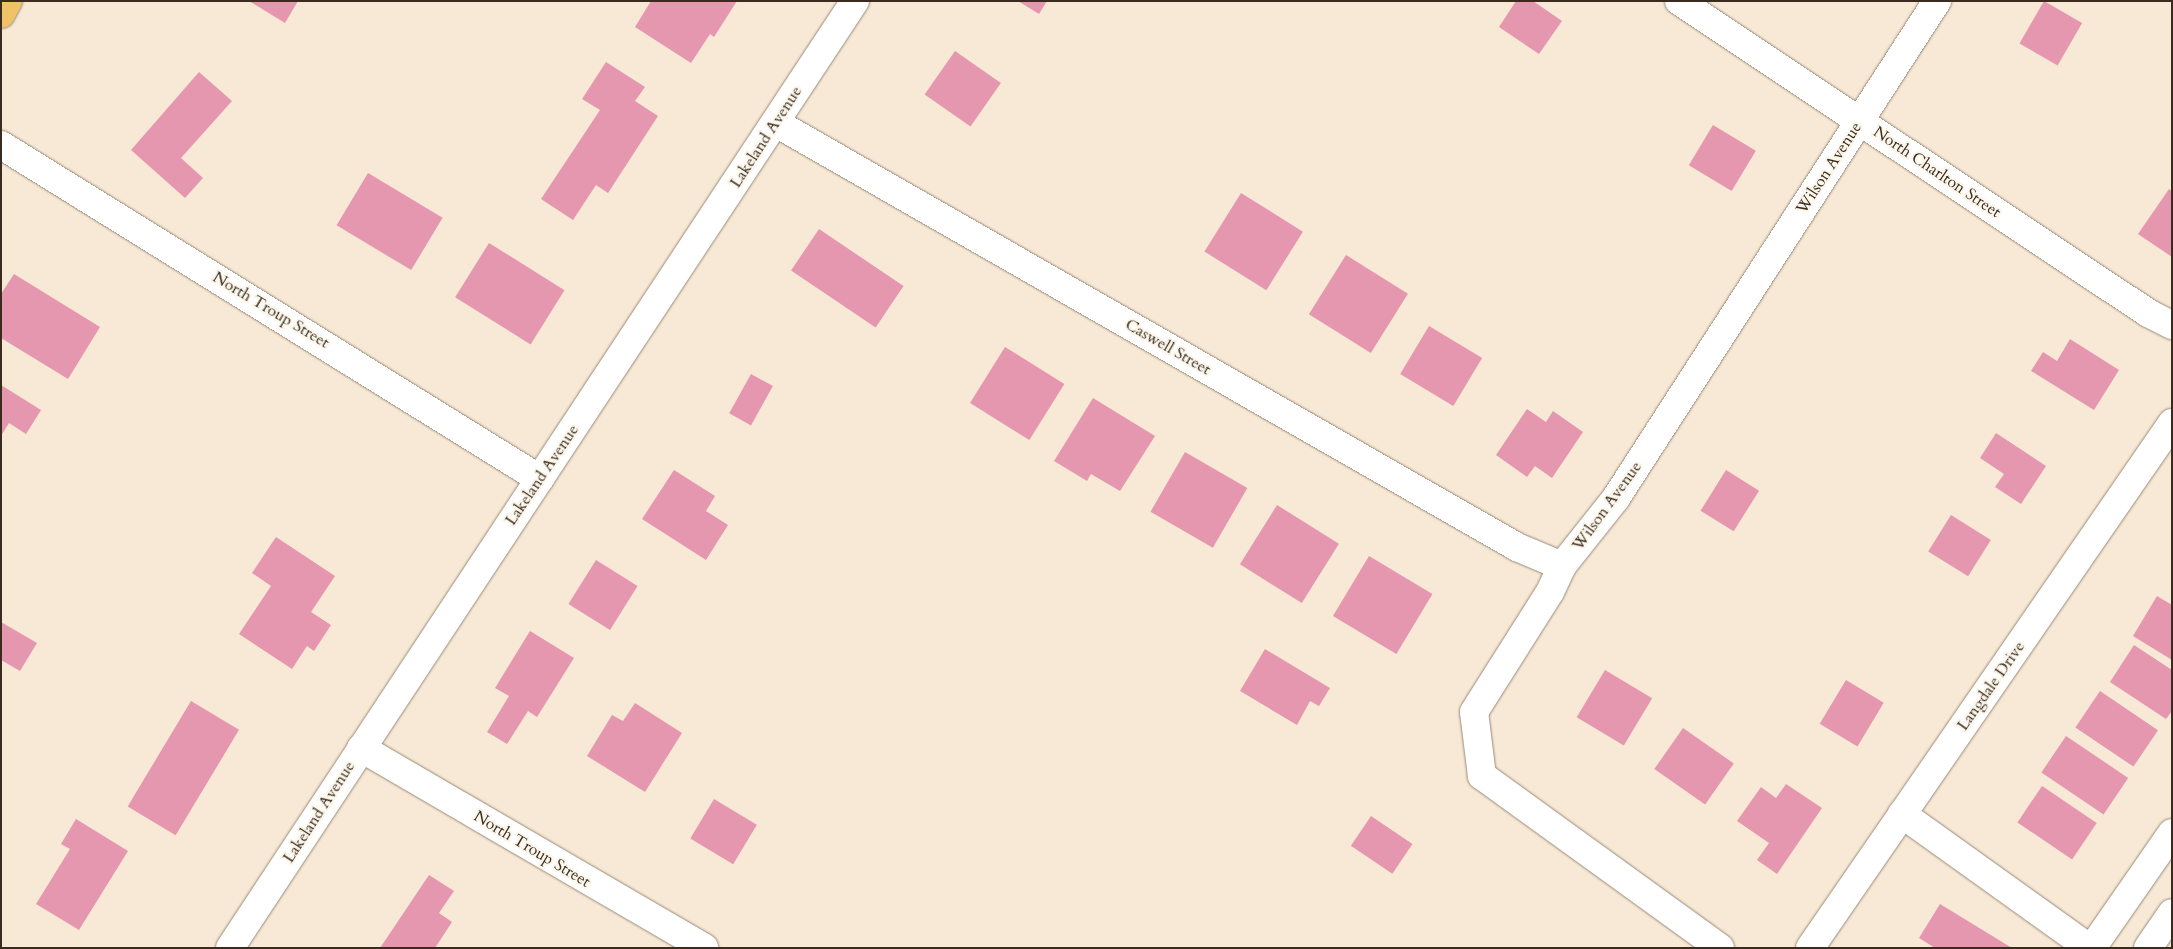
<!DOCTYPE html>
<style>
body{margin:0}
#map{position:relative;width:2173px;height:949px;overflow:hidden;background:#f7e9d5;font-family:Cardo,serif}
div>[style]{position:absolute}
.building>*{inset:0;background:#e597af;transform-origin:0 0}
.roads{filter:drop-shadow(0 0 1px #998a7a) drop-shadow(0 0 1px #998a7a)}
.minor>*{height:28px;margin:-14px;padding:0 14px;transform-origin:14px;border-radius:14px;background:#fff}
.major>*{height:28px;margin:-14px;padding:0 14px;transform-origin:14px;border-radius:14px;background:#f1c369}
span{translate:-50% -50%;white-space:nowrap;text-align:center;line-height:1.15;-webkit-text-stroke:4.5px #fbf7ec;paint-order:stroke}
.street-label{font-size:16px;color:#3b2a1e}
.frame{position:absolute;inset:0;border:2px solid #3b2a1e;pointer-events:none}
</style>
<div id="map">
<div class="building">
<div style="clip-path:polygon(249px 1px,298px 1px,285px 23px)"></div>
<div style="clip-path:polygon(651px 1px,737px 1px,714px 37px,710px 34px,691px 63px,635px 27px)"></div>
<div style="clip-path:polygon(1018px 1px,1047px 1px,1039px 14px)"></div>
<div style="clip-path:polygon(1516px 1px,1533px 1px,1562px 21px,1539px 54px,1499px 27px)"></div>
<div style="left:2044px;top:1px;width:44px;height:49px;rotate:30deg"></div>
<div style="left:955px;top:51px;width:56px;height:53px;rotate:35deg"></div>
<div style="clip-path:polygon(606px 62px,645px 87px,635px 101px,658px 116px,608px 193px,596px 185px,573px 220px,541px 199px,600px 110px,582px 99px)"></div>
<div style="clip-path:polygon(199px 72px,232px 101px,181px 158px,203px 178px,185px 198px,131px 150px)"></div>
<div style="left:1713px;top:125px;width:50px;height:47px;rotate:31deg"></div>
<div style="left:368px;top:173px;width:87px;height:61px;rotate:31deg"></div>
<div style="clip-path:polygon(2169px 189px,2172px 191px,2172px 257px,2138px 234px)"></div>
<div style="left:1241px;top:193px;width:73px;height:69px;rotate:32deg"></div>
<div style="left:819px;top:229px;width:102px;height:50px;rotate:34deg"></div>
<div style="left:489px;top:243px;width:89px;height:64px;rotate:32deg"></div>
<div style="left:1346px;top:255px;width:73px;height:70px;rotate:32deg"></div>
<div style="clip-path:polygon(14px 274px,100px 327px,68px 379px,1px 338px,1px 294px)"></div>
<div style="left:1429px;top:326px;width:62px;height:56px;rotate:31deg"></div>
<div style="clip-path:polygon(2070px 339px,2119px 370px,2094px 410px,2031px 371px,2043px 352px,2057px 361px)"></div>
<div style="left:1005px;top:347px;width:70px;height:66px;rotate:32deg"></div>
<div style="left:751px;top:374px;width:25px;height:45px;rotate:29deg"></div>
<div style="clip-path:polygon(1px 385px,41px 410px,26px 434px,9px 423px,1px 436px)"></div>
<div style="clip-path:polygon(1093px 398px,1155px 436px,1120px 491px,1091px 474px,1087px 481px,1054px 461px)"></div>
<div style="clip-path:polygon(1527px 409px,1546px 422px,1553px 411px,1583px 432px,1552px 478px,1535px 466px,1527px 477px,1496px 455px)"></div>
<div style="clip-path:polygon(1996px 433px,2046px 466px,2021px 504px,1995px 487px,2004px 474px,1980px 458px)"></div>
<div style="left:1185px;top:452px;width:72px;height:69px;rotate:30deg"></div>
<div style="clip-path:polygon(674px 470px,715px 496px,706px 511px,728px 525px,706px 560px,642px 519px)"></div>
<div style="left:1726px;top:470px;width:39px;height:48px;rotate:32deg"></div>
<div style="left:1277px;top:505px;width:73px;height:70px;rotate:32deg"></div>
<div style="left:1951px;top:515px;width:47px;height:43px;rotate:32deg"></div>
<div style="clip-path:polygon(276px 537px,335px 576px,311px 612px,331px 625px,314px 651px,307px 646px,292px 669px,239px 634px,271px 586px,252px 573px)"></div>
<div style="left:1369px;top:556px;width:74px;height:70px;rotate:31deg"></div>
<div style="left:596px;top:560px;width:49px;height:52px;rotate:32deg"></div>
<div style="clip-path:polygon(2157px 596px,2172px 605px,2172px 660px,2133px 636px)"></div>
<div style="clip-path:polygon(1px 622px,37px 643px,20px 671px,1px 660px)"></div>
<div style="clip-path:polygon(530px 631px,574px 658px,537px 717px,528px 711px,507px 744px,487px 732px,509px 696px,495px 688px)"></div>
<div style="clip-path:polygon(2134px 645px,2172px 670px,2172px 711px,2166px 719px,2110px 682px)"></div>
<div style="clip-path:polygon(1265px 649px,1330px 688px,1319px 706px,1310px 701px,1297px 725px,1240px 691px)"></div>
<div style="left:1605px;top:670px;width:55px;height:55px;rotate:31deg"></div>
<div style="left:1846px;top:680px;width:44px;height:51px;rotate:31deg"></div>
<div style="left:2100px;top:691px;width:70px;height:44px;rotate:34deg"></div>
<div style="left:191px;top:701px;width:56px;height:123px;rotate:31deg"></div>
<div style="clip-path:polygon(635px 703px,682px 733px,645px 792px,587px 756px,612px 715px,623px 721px)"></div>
<div style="left:1683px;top:728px;width:62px;height:50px;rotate:35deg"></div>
<div style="left:2066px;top:736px;width:75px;height:44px;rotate:34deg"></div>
<div style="clip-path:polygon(1786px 784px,1822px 808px,1777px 874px,1757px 860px,1769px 843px,1737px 821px,1761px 787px,1776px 798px)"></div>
<div style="left:2042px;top:786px;width:66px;height:44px;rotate:34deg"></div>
<div style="left:714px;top:799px;width:50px;height:46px;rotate:31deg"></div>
<div style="left:1371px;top:816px;width:50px;height:36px;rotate:34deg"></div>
<div style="clip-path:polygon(76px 819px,128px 851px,79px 930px,36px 904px,70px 849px,61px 844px)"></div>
<div style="clip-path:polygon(429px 875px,454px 891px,439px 913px,452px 922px,435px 948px,380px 948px)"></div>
<div style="clip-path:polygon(1940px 904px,2012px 948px,1935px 948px,1919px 938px)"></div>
</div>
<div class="roads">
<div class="minor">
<div style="left:1679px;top:1px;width:563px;rotate:33.63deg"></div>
<div style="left:2148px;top:313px;width:27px;rotate:27deg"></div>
<div style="left:776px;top:123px;width:854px;rotate:29.78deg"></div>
<div style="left:1517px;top:547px;width:49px;rotate:22.9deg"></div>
<div style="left:1px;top:145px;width:634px;rotate:31.79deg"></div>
<div style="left:361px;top:748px;width:397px;rotate:30.2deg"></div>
<div style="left:1902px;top:814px;width:230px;rotate:35.6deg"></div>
<div style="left:230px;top:948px;width:1135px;rotate:-56.58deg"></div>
<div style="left:1720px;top:948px;width:294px;rotate:-144.1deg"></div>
<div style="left:1482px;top:776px;width:64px;rotate:-97.1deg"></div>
<div style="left:1474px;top:712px;width:142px;rotate:-57.7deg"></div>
<div style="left:1550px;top:592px;width:29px;rotate:-65deg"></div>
<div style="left:1562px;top:566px;width:87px;rotate:-51.5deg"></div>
<div style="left:1616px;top:498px;width:592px;rotate:-57.14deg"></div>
<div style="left:1810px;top:948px;width:638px;rotate:-55.41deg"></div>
<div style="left:2092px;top:948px;width:140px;rotate:-55.2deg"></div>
<div style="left:2148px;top:948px;width:42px;rotate:-55.6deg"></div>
</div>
<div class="major">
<div style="left:1px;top:14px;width:15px;rotate:-62deg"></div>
</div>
</div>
<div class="street-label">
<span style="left:766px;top:137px;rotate:-57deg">Lakeland Avenue</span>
<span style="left:1829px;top:168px;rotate:-57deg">Wilson Avenue</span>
<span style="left:1937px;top:172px;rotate:34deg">North Charlton Street</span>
<span style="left:271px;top:310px;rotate:31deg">North Troup Street</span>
<span style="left:1168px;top:347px;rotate:30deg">Caswell Street</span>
<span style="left:542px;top:475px;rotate:-56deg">Lakeland Avenue</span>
<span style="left:1607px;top:506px;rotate:-54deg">Wilson Avenue</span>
<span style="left:1991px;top:686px;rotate:-55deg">Langdale Drive</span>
<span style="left:319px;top:812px;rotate:-57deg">Lakeland Avenue</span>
<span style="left:532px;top:849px;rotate:31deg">North Troup Street</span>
</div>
<div class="frame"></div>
</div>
